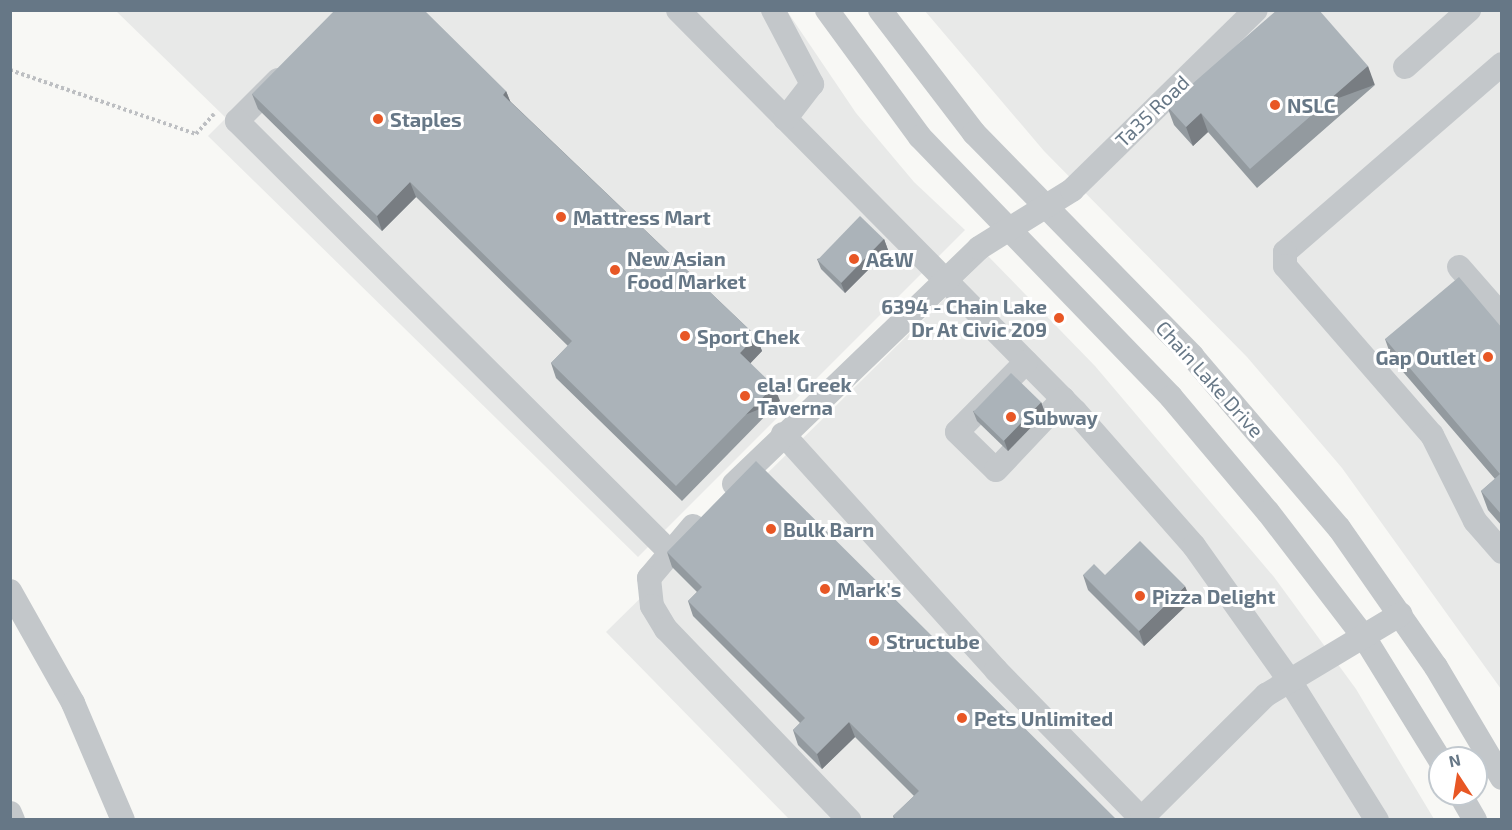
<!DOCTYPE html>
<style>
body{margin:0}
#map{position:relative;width:1512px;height:830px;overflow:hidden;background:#f8f8f5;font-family:"Exo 2",sans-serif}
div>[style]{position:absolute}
.built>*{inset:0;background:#e8e9e8}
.path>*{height:4px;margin-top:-2px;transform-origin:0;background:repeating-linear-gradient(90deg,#bdbfc2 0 3px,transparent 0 6px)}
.minor>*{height:24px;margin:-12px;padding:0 12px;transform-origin:12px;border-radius:12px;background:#c3c7ca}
.wall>*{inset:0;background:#939a9f}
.shaded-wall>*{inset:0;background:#787d82;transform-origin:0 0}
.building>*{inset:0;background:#abb3b9;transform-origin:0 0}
.dots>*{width:16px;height:16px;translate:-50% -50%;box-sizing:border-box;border:3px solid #fff;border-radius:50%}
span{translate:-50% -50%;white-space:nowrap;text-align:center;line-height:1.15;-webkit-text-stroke:6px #fff;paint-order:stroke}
.poi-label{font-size:20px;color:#667786;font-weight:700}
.left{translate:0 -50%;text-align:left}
.right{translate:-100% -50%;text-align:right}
.street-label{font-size:20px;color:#667786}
.frame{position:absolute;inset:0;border:12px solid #667786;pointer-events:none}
.north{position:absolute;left:1428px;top:746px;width:60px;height:60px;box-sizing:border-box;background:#fff;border:2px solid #c2c9cf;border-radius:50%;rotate:348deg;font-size:16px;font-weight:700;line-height:24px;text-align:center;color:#667786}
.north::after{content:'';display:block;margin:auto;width:21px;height:27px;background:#e85725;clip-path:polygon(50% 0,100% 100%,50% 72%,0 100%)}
</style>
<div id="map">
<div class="built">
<div style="clip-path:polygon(116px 11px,787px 11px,856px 113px,914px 182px,965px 230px,638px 557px,208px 136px,226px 118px)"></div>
<div style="clip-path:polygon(925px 11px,1501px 11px,1501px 689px,1342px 468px,1247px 357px,1044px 151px)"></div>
<div style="clip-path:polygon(988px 256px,1095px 366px,1274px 577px,1356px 689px,1434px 819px,789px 819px,606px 632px)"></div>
</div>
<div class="path">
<div style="left:10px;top:70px;width:197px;rotate:19deg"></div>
<div style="left:196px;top:134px;width:27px;rotate:-48deg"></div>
</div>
<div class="minor">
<div style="left:678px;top:10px;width:564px;rotate:45.29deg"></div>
<div style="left:1075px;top:411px;width:180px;rotate:48.6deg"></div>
<div style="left:1194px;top:546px;width:166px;rotate:54.6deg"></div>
<div style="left:1290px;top:681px;width:164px;rotate:58deg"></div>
<div style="left:773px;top:10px;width:84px;rotate:62.2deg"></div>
<div style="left:812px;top:84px;width:44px;rotate:127.6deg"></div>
<div style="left:827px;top:10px;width:157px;rotate:53.8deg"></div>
<div style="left:920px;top:137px;width:361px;rotate:46deg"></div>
<div style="left:1171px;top:397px;width:150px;rotate:49.9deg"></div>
<div style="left:1268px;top:512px;width:158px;rotate:52.5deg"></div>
<div style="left:1364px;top:637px;width:145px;rotate:58.3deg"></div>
<div style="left:880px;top:10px;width:155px;rotate:52.6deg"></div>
<div style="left:974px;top:133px;width:312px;rotate:45.6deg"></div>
<div style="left:1192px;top:356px;width:226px;rotate:49.5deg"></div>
<div style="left:1339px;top:528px;width:169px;rotate:55.1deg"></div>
<div style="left:1436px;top:667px;width:129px;rotate:59.3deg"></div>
<div style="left:1502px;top:64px;width:287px;rotate:139.1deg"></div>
<div style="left:1285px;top:252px;width:14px;rotate:90deg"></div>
<div style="left:1285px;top:266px;width:224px;rotate:49deg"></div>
<div style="left:1432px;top:435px;width:96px;rotate:63.4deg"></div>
<div style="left:1475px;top:521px;width:41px;rotate:48.9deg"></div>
<div style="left:1405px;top:67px;width:86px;rotate:-41.7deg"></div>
<div style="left:278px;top:80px;width:58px;rotate:135deg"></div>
<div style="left:237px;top:121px;width:608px;rotate:44.87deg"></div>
<div style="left:1459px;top:267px;width:65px;rotate:48.7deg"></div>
<div style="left:1026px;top:362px;width:98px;rotate:134.6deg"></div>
<div style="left:957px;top:432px;width:54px;rotate:44.3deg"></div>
<div style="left:996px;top:470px;width:98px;rotate:-46.7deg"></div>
<div style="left:783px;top:434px;width:318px;rotate:47.9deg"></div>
<div style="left:996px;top:670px;width:210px;rotate:45.6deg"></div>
<div style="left:734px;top:484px;width:340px;rotate:-43.9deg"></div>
<div style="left:979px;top:248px;width:110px;rotate:-31.9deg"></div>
<div style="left:1072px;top:190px;width:257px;rotate:-44.4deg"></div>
<div style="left:693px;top:526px;width:68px;rotate:130.2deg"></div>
<div style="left:649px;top:578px;width:28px;rotate:84deg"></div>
<div style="left:652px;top:606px;width:27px;rotate:59deg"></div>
<div style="left:666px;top:629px;width:265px;rotate:46.2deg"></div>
<div style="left:10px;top:591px;width:129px;rotate:60.6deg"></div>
<div style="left:73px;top:703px;width:127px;rotate:66.9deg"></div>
<div style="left:1460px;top:794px;width:30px;rotate:60deg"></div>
<div style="left:10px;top:813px;width:8px;rotate:67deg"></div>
<div style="left:1142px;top:818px;width:175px;rotate:-44.8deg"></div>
<div style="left:1266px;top:695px;width:157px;rotate:-31deg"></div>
</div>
<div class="wall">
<div style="clip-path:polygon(1375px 85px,1257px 188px,1208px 132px,1193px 146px,1174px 125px,1167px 106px)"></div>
<div style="clip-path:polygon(506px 91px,510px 101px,756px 336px,762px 351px,750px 363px,780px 401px,682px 501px,556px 378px,551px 363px,568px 346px,416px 197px,382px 231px,258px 109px,252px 94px)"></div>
<div style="clip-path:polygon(884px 239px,888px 250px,845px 293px,821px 269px,817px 259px)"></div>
<div style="clip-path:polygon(1502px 328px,1502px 526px,1488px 510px,1481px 491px,1495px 479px,1392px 359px,1385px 339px)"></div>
<div style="clip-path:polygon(1041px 402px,1045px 413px,1008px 451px,977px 421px,973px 411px)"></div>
<div style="clip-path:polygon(667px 552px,1116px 819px,894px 819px,893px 816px,914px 796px,855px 737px,822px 769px,798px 745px,793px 730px,800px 723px,693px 616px,688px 601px,697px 592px,672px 567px)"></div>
<div style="clip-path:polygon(1083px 575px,1105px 575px,1191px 601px,1144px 646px,1088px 590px)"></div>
</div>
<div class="shaded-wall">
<div style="left:1368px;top:66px;width:20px;height:157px;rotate:70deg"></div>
<div style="clip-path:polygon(506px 91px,512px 106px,503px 95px)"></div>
<div style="clip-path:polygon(1201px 113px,1208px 132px,1193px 146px,1186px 127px)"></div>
<div style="clip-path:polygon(410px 182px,416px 197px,382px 231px,377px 216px)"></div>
<div style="clip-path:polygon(884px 239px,888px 250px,845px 293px,841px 283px)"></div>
<div style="clip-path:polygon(756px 336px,762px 351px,746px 368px,740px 353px)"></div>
<div style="left:774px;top:386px;width:16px;height:140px;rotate:68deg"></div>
<div style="clip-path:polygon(1041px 402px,1045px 413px,1008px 451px,1004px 440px)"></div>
<div style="clip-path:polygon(1185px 586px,1191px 601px,1144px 646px,1139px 631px)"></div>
<div style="clip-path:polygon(849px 722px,855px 737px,822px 769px,817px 754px)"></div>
</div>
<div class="building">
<div style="clip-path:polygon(335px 10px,424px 10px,506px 91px,503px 95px,756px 336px,740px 353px,774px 386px,676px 486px,551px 363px,572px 341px,410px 182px,377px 216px,252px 94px)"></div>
<div style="clip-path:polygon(1277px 10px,1319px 10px,1368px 66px,1250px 169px,1201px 113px,1186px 127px,1167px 106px)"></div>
<div style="left:860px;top:216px;width:33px;height:61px;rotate:44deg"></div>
<div style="clip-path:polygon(1459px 277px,1502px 328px,1502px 515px,1481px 491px,1500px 474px,1385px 339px)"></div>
<div style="left:1011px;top:373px;width:42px;height:54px;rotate:44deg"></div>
<div style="clip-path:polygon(756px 461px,1116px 819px,896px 819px,893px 816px,919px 791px,849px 722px,817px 754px,793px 730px,805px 718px,688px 601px,702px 587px,667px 552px)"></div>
<div style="clip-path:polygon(1140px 541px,1185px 586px,1139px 631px,1083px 575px,1094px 564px,1105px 575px)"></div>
</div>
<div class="dots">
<div style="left:1275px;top:105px;background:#e85725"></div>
<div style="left:378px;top:119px;background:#e85725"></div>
<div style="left:561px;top:217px;background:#e85725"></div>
<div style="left:854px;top:259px;background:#e85725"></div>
<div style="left:615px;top:270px;background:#e85725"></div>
<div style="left:1059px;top:318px;background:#e85725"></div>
<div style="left:685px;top:336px;background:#e85725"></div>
<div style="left:1488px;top:357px;background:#e85725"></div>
<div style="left:745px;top:396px;background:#e85725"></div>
<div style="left:1011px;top:417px;background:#e85725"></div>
<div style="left:771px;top:529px;background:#e85725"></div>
<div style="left:825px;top:589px;background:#e85725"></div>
<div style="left:1140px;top:596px;background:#e85725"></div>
<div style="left:874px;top:641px;background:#e85725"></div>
<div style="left:962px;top:718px;background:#e85725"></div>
</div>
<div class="poi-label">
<span class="left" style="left:1287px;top:105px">NSLC</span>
<span class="left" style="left:390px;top:119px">Staples</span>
<span class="left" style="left:573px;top:217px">Mattress Mart</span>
<span class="left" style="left:627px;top:270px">New Asian<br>Food Market</span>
<span class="left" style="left:866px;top:259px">A&amp;W</span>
<span class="right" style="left:1047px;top:318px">6394 - Chain Lake<br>Dr At Civic 209</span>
<span class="left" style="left:697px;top:336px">Sport Chek</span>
<span class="right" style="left:1476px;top:357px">Gap Outlet</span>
<span class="left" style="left:757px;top:396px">ela! Greek<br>Taverna</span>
<span class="left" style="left:1023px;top:417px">Subway</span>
<span class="left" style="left:783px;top:529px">Bulk Barn</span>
<span class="left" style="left:837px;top:589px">Mark's</span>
<span class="left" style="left:1152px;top:596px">Pizza Delight</span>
<span class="left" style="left:886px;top:641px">Structube</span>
<span class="left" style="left:974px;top:718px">Pets Unlimited</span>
</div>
<div class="street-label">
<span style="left:1152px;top:111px;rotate:-44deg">Ta35 Road</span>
<span style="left:1210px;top:379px;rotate:48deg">Chain Lake Drive</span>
</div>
<div class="frame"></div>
<div class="north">N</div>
</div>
